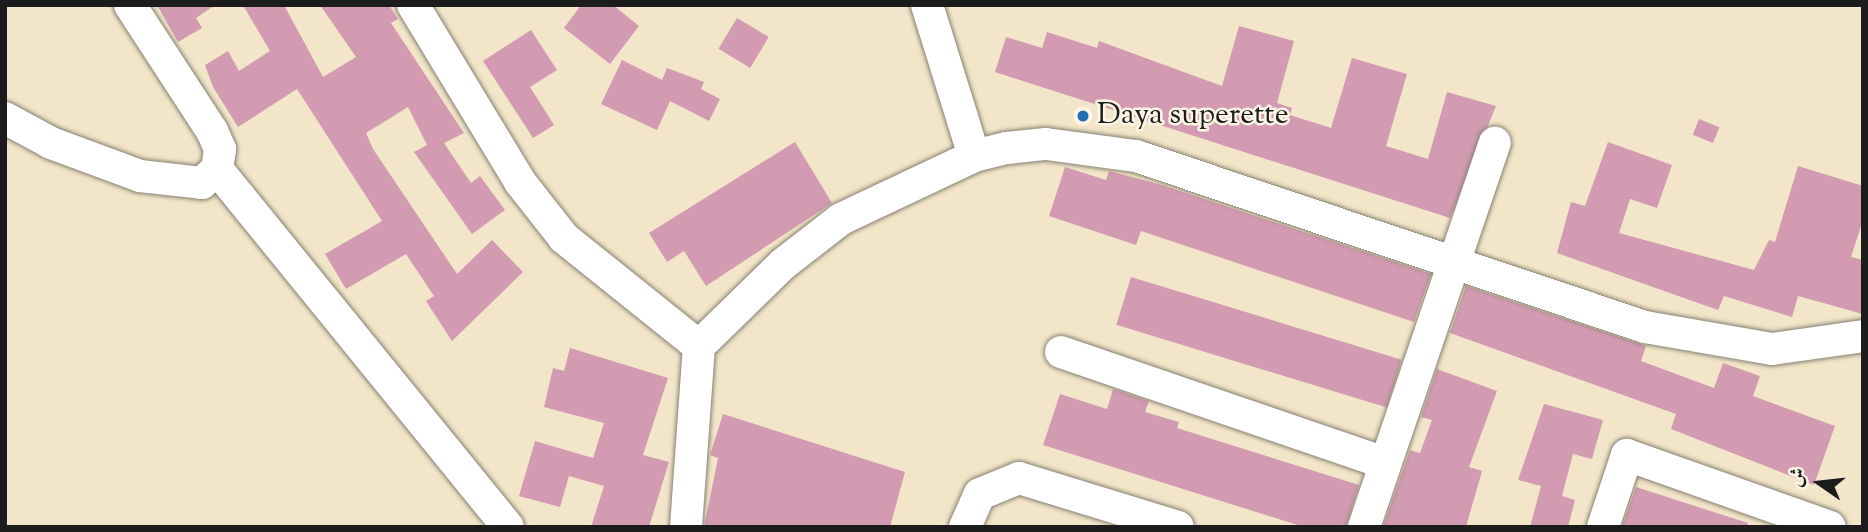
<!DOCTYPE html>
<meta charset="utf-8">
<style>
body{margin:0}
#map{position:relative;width:1868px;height:532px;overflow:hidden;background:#f2e5c9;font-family:"Sorts Mill Goudy",Amiri,serif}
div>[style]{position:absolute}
.building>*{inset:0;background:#d29bb1;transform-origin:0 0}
.roads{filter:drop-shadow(0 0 2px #878072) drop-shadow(0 0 2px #878072)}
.minor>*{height:32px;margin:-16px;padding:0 16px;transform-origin:16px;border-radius:16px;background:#fff}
.dots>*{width:19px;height:19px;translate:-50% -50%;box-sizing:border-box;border:4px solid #fcf5e5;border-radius:50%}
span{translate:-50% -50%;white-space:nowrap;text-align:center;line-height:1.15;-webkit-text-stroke:5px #fcf5e5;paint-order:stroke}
.poi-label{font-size:30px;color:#1c1c1c}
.left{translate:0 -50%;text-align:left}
.frame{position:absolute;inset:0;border:7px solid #1c1c1c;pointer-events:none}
.north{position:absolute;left:1784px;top:448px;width:70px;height:70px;-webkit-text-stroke:5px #fcf5e5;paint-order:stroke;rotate:284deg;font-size:19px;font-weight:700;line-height:28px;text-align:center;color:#1c1c1c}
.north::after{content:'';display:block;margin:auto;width:24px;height:32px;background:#1c1c1c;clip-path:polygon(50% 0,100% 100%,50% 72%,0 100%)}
</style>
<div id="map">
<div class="building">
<div style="clip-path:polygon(157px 5px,215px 5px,196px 18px,202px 28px,178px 42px)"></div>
<div style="clip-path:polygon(243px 5px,284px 5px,323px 77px,356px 57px,320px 5px,389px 5px,398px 19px,391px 23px,464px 133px,444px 143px,471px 183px,480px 176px,505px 210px,472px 234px,414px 152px,427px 145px,408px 107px,366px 133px,373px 149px,457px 274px,492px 240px,523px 272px,452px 341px,426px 301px,434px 296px,406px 254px,346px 289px,325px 254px,382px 221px,297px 89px,238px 127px,213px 87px,205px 65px,228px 51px,239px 71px,270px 51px)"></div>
<div style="clip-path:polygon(581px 5px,613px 5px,639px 26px,610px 64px,564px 28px)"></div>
<div style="left:737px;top:18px;width:37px;height:36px;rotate:31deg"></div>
<div style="clip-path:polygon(1239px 26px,1294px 41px,1277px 103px,1292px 108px,1290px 115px,1331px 128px,1352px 58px,1407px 74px,1386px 146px,1428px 159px,1447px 92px,1496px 106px,1450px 218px,995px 72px,1006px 37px,1042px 48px,1047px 32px,1097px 48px,1099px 41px,1222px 86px)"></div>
<div style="clip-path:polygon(531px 30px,557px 70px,530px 87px,554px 125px,533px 138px,483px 61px)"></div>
<div style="clip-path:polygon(622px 60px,662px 80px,667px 68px,704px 82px,701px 89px,720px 99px,709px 121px,670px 101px,657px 130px,601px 104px)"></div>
<div style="left:1699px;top:119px;width:22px;height:17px;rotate:22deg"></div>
<div style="clip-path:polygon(795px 142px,832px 203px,706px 286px,684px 251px,667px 262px,649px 233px)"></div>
<div style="clip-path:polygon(1608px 142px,1672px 165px,1657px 208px,1630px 199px,1619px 233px,1754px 270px,1769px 240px,1775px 242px,1798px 166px,1863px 186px,1863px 220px,1851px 257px,1863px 260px,1863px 314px,1798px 296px,1792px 317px,1724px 296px,1718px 310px,1557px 253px,1571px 202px,1585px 206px)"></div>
<div style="clip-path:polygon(1065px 167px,1106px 180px,1109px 171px,1162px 185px,1431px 274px,1414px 322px,1141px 231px,1136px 245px,1049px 216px)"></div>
<div style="left:1131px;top:277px;width:283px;height:50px;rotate:17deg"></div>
<div style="clip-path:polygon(1466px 286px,1646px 346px,1641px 361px,1714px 388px,1723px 363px,1760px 376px,1753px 396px,1835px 426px,1814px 485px,1671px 429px,1676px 414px,1450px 333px)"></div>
<div style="clip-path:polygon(570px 348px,668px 378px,643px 455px,669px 462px,649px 527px,591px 527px,604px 486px,569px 476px,560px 507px,519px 496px,535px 441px,593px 458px,604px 423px,544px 407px,553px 368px,564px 371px)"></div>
<div style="clip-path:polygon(1437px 369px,1497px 391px,1469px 467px,1482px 471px,1466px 527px,1383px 527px,1410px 450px,1420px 453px,1432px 420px,1421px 417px)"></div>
<div style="clip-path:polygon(1113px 389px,1149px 401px,1145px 412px,1179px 422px,1177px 428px,1359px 485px,1346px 527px,1304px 527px,1043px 445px,1060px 394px,1107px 409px)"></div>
<div style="clip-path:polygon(1544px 404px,1603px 420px,1592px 459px,1573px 454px,1562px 496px,1575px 500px,1568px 527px,1530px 527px,1541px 486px,1518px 480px)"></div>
<div style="clip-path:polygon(723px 414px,905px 472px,890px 527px,704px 527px,718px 458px,710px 455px)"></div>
<div style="clip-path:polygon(1636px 487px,1748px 523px,1747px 527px,1622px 527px)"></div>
</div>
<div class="roads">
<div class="minor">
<div style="left:413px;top:5px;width:207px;rotate:58.8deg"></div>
<div style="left:520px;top:182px;width:71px;rotate:51.8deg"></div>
<div style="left:564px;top:238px;width:173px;rotate:38.7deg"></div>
<div style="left:927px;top:5px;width:158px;rotate:72.7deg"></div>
<div style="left:5px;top:118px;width:52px;rotate:28.5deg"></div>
<div style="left:51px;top:143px;width:95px;rotate:20.3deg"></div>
<div style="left:140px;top:176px;width:62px;rotate:6.4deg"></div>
<div style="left:202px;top:183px;width:21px;rotate:-43deg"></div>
<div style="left:217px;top:169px;width:20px;rotate:-81deg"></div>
<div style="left:220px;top:149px;width:20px;rotate:-114deg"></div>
<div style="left:212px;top:131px;width:150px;rotate:-123.1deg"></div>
<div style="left:217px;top:169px;width:461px;rotate:50.9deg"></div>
<div style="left:1061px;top:352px;width:340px;rotate:18.9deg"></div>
<div style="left:686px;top:527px;width:181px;rotate:-85.9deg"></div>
<div style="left:699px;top:346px;width:117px;rotate:-44.3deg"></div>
<div style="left:783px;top:264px;width:73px;rotate:-37.8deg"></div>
<div style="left:841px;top:219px;width:147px;rotate:-25.3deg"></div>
<div style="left:974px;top:156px;width:34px;rotate:-14deg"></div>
<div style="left:1007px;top:148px;width:39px;rotate:-6deg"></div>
<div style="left:1046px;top:144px;width:91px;rotate:7.6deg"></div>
<div style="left:1136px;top:156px;width:537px;rotate:18.57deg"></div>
<div style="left:1645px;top:327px;width:129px;rotate:9.8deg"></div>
<div style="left:1772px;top:349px;width:92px;rotate:-8.1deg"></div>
<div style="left:965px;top:527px;width:36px;rotate:-66deg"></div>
<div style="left:980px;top:494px;width:42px;rotate:-22.3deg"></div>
<div style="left:1019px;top:478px;width:166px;rotate:17.1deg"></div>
<div style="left:1364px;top:527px;width:406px;rotate:-71.2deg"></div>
<div style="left:1603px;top:527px;width:76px;rotate:-71.6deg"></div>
<div style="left:1627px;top:455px;width:215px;rotate:19.5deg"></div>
</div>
</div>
<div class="dots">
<div style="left:1083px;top:116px;background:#1f6fb2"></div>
</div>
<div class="poi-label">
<span class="left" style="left:1097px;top:116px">Daya superette</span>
</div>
<div class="frame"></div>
<div class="north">ش</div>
</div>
